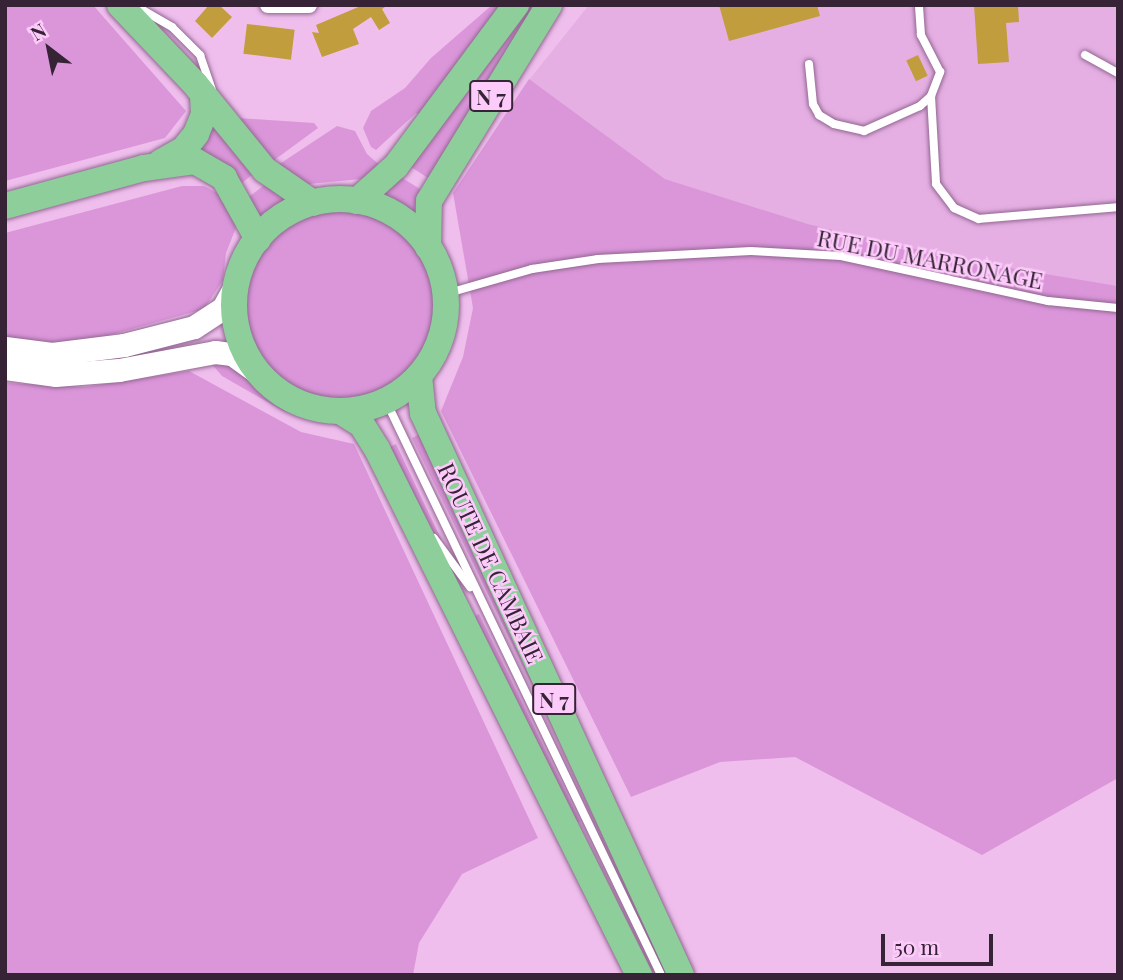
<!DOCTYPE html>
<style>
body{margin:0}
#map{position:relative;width:1123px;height:980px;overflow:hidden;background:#efbeed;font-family:"Playfair Display",serif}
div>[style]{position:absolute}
.built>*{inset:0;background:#e5afe3}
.green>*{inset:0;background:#db96da;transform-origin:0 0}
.round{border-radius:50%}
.building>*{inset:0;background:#c29d3e;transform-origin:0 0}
.roads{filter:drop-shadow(0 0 2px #926691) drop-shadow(0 0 2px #926691)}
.service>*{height:8px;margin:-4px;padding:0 4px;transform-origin:4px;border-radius:4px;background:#fff}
.minor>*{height:16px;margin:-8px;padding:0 8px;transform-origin:8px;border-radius:8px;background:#fff}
.secondary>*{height:23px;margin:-11.5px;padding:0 11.5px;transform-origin:11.5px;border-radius:11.5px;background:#fff}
.primary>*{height:26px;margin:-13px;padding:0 13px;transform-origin:13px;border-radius:13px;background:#8dce9b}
.primary>.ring{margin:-13px;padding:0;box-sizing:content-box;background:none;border:26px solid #8dce9b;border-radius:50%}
span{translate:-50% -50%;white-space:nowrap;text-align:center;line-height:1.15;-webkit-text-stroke:5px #fccbfa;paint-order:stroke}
.shield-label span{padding:2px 5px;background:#fccbfa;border:2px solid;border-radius:5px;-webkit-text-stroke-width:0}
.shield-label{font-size:21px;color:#362335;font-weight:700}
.street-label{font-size:23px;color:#362335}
.frame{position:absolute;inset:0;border:7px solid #362335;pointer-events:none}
.north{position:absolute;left:14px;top:14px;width:70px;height:70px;-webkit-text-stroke:5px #fccbfa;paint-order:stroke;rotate:328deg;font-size:19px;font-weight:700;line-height:28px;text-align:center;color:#362335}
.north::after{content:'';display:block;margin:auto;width:24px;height:32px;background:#362335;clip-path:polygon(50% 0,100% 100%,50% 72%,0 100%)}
.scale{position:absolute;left:881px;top:934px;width:112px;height:32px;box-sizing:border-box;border:4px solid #362335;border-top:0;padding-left:9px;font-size:21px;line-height:24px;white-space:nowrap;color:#362335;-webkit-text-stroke:5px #fccbfa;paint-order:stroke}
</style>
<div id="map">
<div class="built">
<div style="clip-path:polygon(589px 5px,1118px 5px,1118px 286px,963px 260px,808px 224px,665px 179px,529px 80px)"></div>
</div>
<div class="green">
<div style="clip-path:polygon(5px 5px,93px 5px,186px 111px,165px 138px,5px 181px)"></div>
<div style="clip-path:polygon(492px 5px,506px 5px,421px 115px,416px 113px,376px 150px,371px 147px,363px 128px,371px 111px,405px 88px,431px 58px)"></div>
<div style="clip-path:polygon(521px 5px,537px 5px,428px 178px,405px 163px)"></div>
<div style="clip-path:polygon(529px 79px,665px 179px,808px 224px,963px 260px,1118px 286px,1118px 778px,982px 855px,795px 757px,720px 762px,631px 797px,441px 411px,463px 357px,473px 308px,453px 193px)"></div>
<div style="clip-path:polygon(238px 118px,314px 123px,318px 128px,273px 161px)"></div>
<div style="clip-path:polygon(210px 121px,258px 170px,237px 187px,195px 151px)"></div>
<div style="clip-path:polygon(337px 126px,355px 131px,367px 154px,382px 167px,361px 179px,298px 185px,278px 165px)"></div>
<div style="clip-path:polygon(399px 176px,420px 189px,414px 213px,380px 194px)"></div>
<div style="clip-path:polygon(267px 183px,286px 198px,255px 222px,246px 199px)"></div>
<div style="clip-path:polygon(182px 186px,204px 186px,219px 194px,237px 225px,226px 253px,223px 280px,204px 309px,92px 340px,58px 343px,5px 337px,5px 233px)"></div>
<div class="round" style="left:241px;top:208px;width:194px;height:194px"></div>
<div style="clip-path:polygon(209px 361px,226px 362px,243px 372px,285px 408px,339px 420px,348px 428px,283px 411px,222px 376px)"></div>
<div style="clip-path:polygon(189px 371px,301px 432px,354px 444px,538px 838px,462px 874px,419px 943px,413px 975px,5px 975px,5px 383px,85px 387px)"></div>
<div style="clip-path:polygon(422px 433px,592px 808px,412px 438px)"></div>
<div style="clip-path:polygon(396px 444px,441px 539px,438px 540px,388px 448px)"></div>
<div style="left:479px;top:614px;width:231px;height:9px;rotate:64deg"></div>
</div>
<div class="building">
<div style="clip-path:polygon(209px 5px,219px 5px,232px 17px,212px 38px,195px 21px)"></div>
<div style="clip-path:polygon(363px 5px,388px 5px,382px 9px,390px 23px,379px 30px,371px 17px,353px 29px,359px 44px,322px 57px,312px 32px,319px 33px,316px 25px)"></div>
<div style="clip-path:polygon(719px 5px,817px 5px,820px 16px,729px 41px)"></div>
<div style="clip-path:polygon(974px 5px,1018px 5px,1019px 22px,1006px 23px,1009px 62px,978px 64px)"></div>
<div style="left:247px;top:24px;width:48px;height:30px;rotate:7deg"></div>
<div style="left:918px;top:55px;width:23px;height:13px;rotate:65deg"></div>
</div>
<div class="roads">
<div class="service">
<div style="left:134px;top:5px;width:44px;rotate:30.1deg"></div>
<div style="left:172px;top:27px;width:40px;rotate:45deg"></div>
<div style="left:200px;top:55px;width:37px;rotate:71deg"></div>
<div style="left:1085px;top:55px;width:38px;rotate:29deg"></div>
<div style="left:809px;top:64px;width:40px;rotate:84.3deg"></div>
<div style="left:813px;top:104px;width:13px;rotate:61deg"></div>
<div style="left:819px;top:115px;width:17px;rotate:31deg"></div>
<div style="left:834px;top:124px;width:31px;rotate:13deg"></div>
<div style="left:864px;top:131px;width:61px;rotate:-24.1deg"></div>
<div style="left:920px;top:106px;width:15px;rotate:-42deg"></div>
<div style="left:931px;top:96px;width:26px;rotate:-69deg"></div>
<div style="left:940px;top:72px;width:42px;rotate:-117.2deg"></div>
<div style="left:921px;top:35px;width:30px;rotate:-94deg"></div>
<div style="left:931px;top:96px;width:88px;rotate:86.7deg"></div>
<div style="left:936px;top:184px;width:30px;rotate:53deg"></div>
<div style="left:954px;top:208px;width:27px;rotate:24deg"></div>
<div style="left:979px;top:219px;width:140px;rotate:-4.9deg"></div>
<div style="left:445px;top:294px;width:91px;rotate:-16deg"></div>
<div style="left:532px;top:269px;width:67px;rotate:-8.6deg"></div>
<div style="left:598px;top:259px;width:153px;rotate:-3deg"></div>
<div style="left:751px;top:251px;width:90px;rotate:3.2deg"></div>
<div style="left:841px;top:256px;width:212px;rotate:12.3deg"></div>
<div style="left:1048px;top:301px;width:70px;rotate:5.7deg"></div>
<div style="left:386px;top:401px;width:636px;rotate:64.4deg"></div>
<div style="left:434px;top:538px;width:61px;rotate:53.7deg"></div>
</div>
<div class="minor">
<div style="left:268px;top:5px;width:41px"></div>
</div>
<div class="secondary">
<div style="left:5px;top:348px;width:47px;rotate:7.3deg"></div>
<div style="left:52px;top:354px;width:73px;rotate:-7.1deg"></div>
<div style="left:124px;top:345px;width:72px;rotate:-14.4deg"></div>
<div style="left:194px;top:327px;width:35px;rotate:-33deg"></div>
<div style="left:223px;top:308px;width:26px;rotate:-61deg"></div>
<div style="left:5px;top:368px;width:50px;rotate:8deg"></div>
<div style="left:55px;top:375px;width:64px;rotate:-4.5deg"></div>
<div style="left:119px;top:370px;width:98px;rotate:-10.6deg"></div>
<div style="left:215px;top:352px;width:17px;rotate:7deg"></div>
<div style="left:232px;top:354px;width:32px;rotate:36deg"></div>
</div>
<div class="primary">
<div style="left:120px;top:5px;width:109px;rotate:46.5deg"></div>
<div style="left:195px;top:84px;width:111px;rotate:50.9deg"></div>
<div style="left:265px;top:170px;width:58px;rotate:34.5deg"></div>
<div style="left:161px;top:162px;width:26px;rotate:-29deg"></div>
<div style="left:184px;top:149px;width:19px;rotate:-51deg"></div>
<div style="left:196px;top:134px;width:22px;rotate:-68deg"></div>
<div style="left:204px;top:114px;width:20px;rotate:-93deg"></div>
<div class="ring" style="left:234px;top:199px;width:186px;height:186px"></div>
<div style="left:357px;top:201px;width:52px;rotate:-41.9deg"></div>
<div style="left:396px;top:166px;width:201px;rotate:-53.3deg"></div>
<div style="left:5px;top:206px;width:144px;rotate:-15.3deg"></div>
<div style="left:144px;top:168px;width:51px;rotate:-7.8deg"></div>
<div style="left:195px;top:161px;width:34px;rotate:30deg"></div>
<div style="left:224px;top:178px;width:70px;rotate:60.9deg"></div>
<div style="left:428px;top:247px;width:46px;rotate:-88.8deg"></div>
<div style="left:429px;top:201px;width:230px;rotate:-58.5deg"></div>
<div style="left:419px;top:376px;width:37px;rotate:84deg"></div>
<div style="left:423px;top:413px;width:618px;rotate:65.34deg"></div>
<div style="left:340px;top:411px;width:26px;rotate:32deg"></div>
<div style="left:362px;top:425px;width:28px;rotate:58deg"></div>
<div style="left:377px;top:449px;width:588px;rotate:63.52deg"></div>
</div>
</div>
<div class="shield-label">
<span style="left:491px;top:96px">N 7</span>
<span style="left:554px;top:699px">N 7</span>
</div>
<div class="street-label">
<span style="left:930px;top:259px;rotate:11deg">RUE DU MARRONAGE</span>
<span style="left:491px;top:563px;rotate:65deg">ROUTE DE CAMBAIE</span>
</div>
<div class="frame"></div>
<div class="north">N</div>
<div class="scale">50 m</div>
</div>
